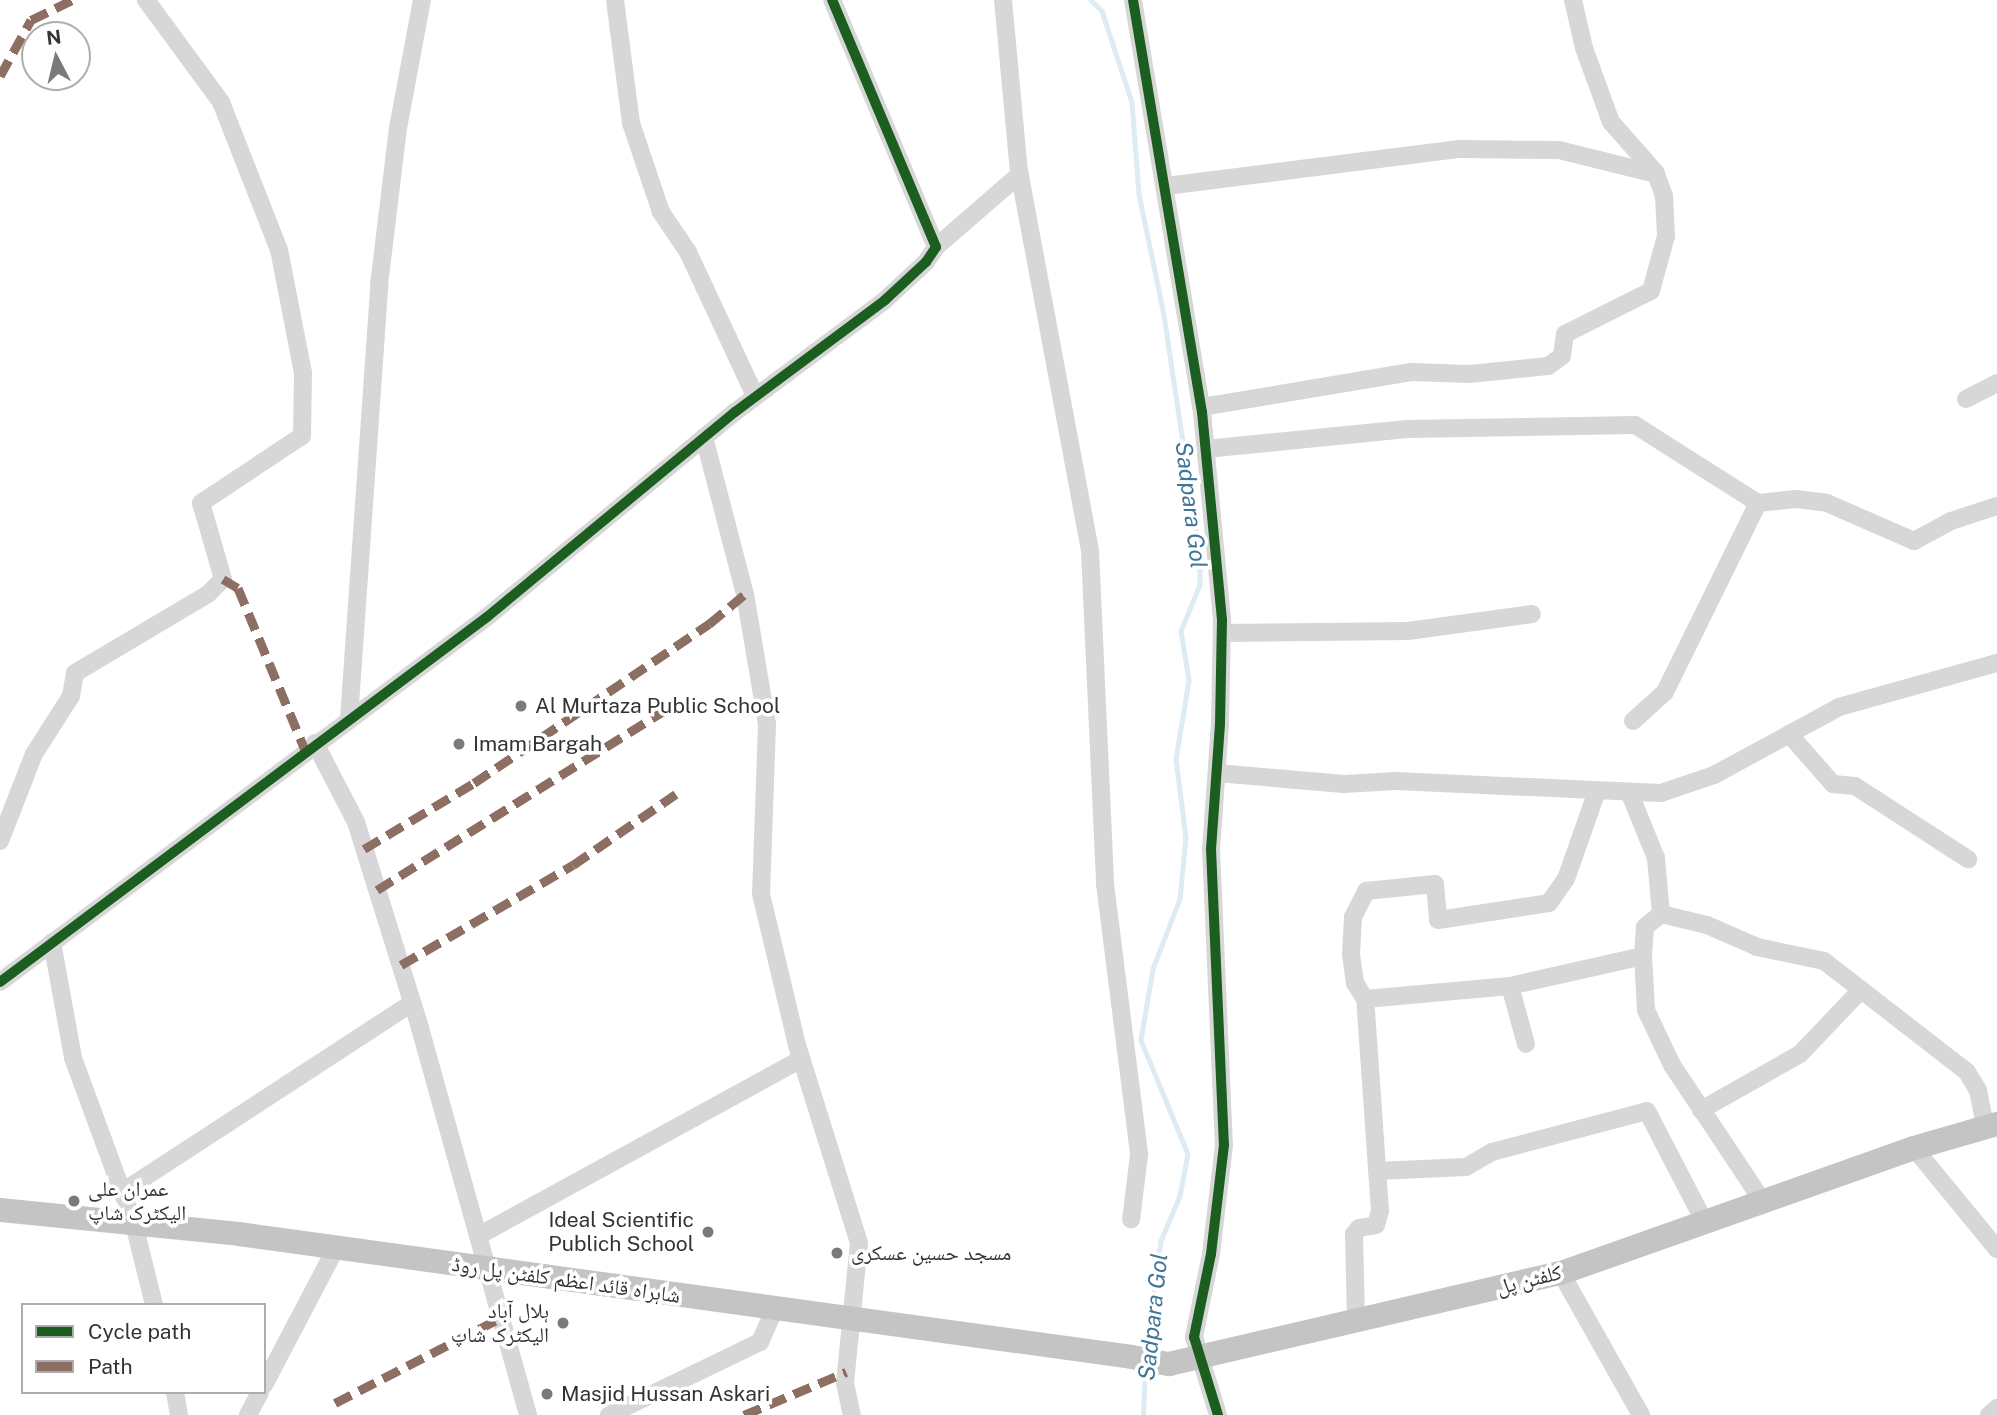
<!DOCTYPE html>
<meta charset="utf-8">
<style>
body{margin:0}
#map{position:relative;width:1997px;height:1415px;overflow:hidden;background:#fff;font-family:"Public Sans","Noto Naskh Arabic",sans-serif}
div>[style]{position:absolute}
.stream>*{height:4.5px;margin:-2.25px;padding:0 2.25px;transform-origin:2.25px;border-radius:2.25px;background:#ddebf3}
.minor>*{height:18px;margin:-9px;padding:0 9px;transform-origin:9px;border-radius:9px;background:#d7d7d7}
.highway>*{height:24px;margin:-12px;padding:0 12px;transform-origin:12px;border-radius:12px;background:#c4c4c4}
.highway-bridge>*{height:24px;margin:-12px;padding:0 12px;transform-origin:12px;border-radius:12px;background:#c4c4c4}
.quiet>*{height:9px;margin-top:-4.5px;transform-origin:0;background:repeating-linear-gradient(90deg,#8d6e63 0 18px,transparent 0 27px)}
.cycleway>*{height:10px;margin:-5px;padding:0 5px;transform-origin:5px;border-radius:5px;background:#1b5e20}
.dots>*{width:19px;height:19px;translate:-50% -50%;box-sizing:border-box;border:4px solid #fff;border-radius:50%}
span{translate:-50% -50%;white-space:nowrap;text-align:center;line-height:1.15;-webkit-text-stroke:7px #fff;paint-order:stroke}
.poi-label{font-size:21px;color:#333}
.left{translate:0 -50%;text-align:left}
.right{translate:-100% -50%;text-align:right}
.street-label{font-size:21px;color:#333}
.water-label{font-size:23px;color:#3f7597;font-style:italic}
.legend{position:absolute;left:21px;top:1303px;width:245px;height:91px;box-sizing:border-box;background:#fff;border:2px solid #adadad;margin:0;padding:9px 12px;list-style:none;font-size:21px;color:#333}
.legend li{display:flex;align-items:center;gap:14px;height:35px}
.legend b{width:35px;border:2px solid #adadad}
.north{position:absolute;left:21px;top:21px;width:70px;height:70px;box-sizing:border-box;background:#fff;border:2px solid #adadad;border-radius:50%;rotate:353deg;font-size:19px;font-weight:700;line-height:28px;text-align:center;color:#333}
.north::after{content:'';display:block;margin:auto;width:24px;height:32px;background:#7a7a7a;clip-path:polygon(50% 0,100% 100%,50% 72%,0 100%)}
</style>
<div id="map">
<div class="stream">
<div style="left:1091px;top:0;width:16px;rotate:45deg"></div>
<div style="left:1102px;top:11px;width:96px;rotate:71.8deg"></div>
<div style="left:1132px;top:102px;width:92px;rotate:85.6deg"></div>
<div style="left:1139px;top:194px;width:124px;rotate:78.3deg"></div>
<div style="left:1164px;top:315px;width:244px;rotate:81.5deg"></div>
<div style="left:1200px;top:556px;width:29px;rotate:90deg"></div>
<div style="left:1200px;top:585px;width:50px;rotate:112.4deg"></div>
<div style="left:1181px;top:631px;width:50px;rotate:80.7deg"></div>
<div style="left:1189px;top:680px;width:80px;rotate:99.3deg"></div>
<div style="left:1176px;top:759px;width:79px;rotate:82.7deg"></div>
<div style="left:1186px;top:837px;width:62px;rotate:95.5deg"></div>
<div style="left:1180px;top:899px;width:75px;rotate:111.1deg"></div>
<div style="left:1153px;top:969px;width:72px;rotate:99.6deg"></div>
<div style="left:1141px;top:1040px;width:123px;rotate:67.6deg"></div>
<div style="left:1188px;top:1154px;width:43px;rotate:100.8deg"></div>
<div style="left:1180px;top:1196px;width:49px;rotate:112.9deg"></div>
<div style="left:1161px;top:1241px;width:111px;rotate:97.8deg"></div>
<div style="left:1143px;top:1415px;width:48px;rotate:-87.6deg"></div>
</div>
<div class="minor">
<div style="left:615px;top:0;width:124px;rotate:82.6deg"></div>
<div style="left:631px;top:123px;width:94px;rotate:71.4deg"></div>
<div style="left:661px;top:212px;width:48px;rotate:56deg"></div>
<div style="left:688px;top:252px;width:159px;rotate:65deg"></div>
<div style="left:1003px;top:0;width:172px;rotate:84.7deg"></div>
<div style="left:1019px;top:171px;width:387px;rotate:79.4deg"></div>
<div style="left:1090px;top:551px;width:333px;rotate:87.4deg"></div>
<div style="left:1105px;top:884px;width:273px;rotate:82.8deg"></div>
<div style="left:1139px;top:1155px;width:65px;rotate:97deg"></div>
<div style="left:1133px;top:0;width:418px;rotate:80.5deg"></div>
<div style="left:1202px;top:412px;width:209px;rotate:84.5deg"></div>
<div style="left:1222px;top:620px;width:104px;rotate:91.1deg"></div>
<div style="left:1220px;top:724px;width:125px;rotate:94.1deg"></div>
<div style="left:1211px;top:849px;width:296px;rotate:87.5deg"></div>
<div style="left:1224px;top:1145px;width:110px;rotate:96.8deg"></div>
<div style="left:1211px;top:1254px;width:85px;rotate:101.6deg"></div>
<div style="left:1194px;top:1337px;width:82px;rotate:72.9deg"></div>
<div style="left:1573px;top:0;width:49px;rotate:77.1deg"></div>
<div style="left:1584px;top:48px;width:79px;rotate:70deg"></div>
<div style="left:1611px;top:122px;width:68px;rotate:48.6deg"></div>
<div style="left:1166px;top:186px;width:296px;rotate:-7.2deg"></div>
<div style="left:1460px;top:149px;width:99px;rotate:0.6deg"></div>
<div style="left:1559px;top:150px;width:100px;rotate:13.9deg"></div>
<div style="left:1656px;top:174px;width:23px;rotate:70deg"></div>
<div style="left:1664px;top:196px;width:40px;rotate:87.1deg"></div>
<div style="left:1666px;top:236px;width:57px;rotate:105.3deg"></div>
<div style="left:1651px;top:291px;width:96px;rotate:153.4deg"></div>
<div style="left:1565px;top:334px;width:22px;rotate:98deg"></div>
<div style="left:1562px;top:356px;width:17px;rotate:144deg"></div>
<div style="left:1548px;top:366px;width:79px;rotate:174.2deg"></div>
<div style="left:1469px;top:374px;width:58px;rotate:-178deg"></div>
<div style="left:1411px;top:372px;width:213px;rotate:170.5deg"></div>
<div style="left:936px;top:247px;width:111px;rotate:-41deg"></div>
<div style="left:1966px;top:399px;width:35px;rotate:-27deg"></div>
<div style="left:704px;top:437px;width:162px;rotate:75.4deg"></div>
<div style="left:745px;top:594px;width:132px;rotate:80.4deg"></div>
<div style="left:767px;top:724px;width:170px;rotate:92deg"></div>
<div style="left:761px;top:894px;width:155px;rotate:76.6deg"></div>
<div style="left:797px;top:1045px;width:207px;rotate:72.6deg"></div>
<div style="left:859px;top:1243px;width:141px;rotate:95.7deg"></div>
<div style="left:845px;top:1383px;width:33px;rotate:78deg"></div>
<div style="left:1206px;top:449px;width:202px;rotate:-5.7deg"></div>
<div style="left:1407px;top:429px;width:228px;rotate:-1deg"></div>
<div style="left:1635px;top:425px;width:146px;rotate:32.4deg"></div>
<div style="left:1222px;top:633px;width:186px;rotate:-0.6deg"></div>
<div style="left:1408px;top:631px;width:125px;rotate:-7.8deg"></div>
<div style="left:349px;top:719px;width:435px;rotate:-86deg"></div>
<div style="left:379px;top:285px;width:158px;rotate:-83.1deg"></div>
<div style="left:398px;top:128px;width:130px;rotate:-79.4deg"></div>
<div style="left:1633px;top:721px;width:43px;rotate:-42.2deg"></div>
<div style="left:1665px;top:692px;width:211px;rotate:-63.8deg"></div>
<div style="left:1758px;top:503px;width:38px;rotate:-6deg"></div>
<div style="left:1796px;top:499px;width:31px;rotate:7deg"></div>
<div style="left:1827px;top:503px;width:95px;rotate:23.6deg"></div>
<div style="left:1914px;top:541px;width:42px;rotate:-28.4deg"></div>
<div style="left:1951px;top:521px;width:48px;rotate:-18.1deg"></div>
<div style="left:1789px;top:734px;width:67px;rotate:48.7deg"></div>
<div style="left:1833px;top:784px;width:22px;rotate:5deg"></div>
<div style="left:1855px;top:786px;width:135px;rotate:32.9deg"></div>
<div style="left:315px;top:743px;width:89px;rotate:62.6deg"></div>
<div style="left:356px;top:822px;width:216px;rotate:72.7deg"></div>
<div style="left:420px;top:1028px;width:402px;rotate:74.4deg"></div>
<div style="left:1217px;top:773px;width:127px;rotate:5deg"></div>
<div style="left:1344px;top:784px;width:52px;rotate:-3.3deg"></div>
<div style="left:1396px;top:781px;width:265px;rotate:2.6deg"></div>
<div style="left:1661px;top:793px;width:56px;rotate:-18.8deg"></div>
<div style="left:1714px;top:775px;width:142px;rotate:-28.5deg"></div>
<div style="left:1839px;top:707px;width:164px;rotate:-15.6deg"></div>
<div style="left:1630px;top:794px;width:69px;rotate:67.9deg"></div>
<div style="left:1656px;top:858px;width:56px;rotate:84.9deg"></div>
<div style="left:1661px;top:914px;width:21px;rotate:141deg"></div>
<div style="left:1645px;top:927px;width:29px;rotate:94deg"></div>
<div style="left:0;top:841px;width:93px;rotate:-68.7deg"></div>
<div style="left:34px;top:754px;width:69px;rotate:-57.5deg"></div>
<div style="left:71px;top:696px;width:23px;rotate:-80deg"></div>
<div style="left:75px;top:673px;width:155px;rotate:-30.7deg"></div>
<div style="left:208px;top:594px;width:21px;rotate:-45deg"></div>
<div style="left:223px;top:579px;width:79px;rotate:-106.1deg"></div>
<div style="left:201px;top:503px;width:121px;rotate:-33.6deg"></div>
<div style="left:302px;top:436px;width:63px;rotate:-89.1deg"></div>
<div style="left:303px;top:373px;width:125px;rotate:-101deg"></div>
<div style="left:279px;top:250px;width:159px;rotate:-111.4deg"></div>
<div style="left:221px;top:102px;width:127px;rotate:-126.3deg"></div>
<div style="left:1661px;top:914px;width:47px;rotate:13.4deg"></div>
<div style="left:1707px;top:925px;width:55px;rotate:23.7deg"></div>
<div style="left:1757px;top:947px;width:68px;rotate:11.8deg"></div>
<div style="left:1824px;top:961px;width:181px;rotate:37.8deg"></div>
<div style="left:1967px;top:1072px;width:21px;rotate:59deg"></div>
<div style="left:1978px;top:1090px;width:38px;rotate:79deg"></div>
<div style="left:52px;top:942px;width:118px;rotate:79.7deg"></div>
<div style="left:73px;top:1058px;width:177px;rotate:69.8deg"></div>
<div style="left:134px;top:1224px;width:83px;rotate:76.1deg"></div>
<div style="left:0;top:982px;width:609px;rotate:-36.85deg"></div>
<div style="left:487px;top:617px;width:322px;rotate:-39.6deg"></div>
<div style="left:735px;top:412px;width:187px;rotate:-36.7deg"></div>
<div style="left:885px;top:300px;width:56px;rotate:-42.8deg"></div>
<div style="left:926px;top:262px;width:18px;rotate:-56deg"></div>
<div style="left:936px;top:247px;width:268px;rotate:-112.8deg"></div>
<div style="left:1510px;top:986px;width:136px;rotate:-12.7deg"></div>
<div style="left:1643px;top:956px;width:54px;rotate:86.8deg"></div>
<div style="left:1646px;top:1010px;width:61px;rotate:64.7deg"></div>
<div style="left:1672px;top:1065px;width:164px;rotate:56.4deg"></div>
<div style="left:1365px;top:999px;width:19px;rotate:-122deg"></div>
<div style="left:1355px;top:983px;width:28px;rotate:-98deg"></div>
<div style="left:1351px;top:955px;width:38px;rotate:-87deg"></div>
<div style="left:1353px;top:917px;width:29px;rotate:-63deg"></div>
<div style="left:1366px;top:891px;width:69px;rotate:-5.8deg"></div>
<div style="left:1435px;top:884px;width:36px;rotate:85deg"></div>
<div style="left:1438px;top:920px;width:112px;rotate:-8.7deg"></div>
<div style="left:1549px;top:903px;width:29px;rotate:-55deg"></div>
<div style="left:1566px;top:879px;width:90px;rotate:-70.6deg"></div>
<div style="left:1701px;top:1110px;width:114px;rotate:-29.5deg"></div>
<div style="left:1800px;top:1054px;width:88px;rotate:-46.4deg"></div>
<div style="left:1914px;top:1148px;width:131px;rotate:50.6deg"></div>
<div style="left:1377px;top:1171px;width:89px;rotate:-2.6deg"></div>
<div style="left:1466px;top:1167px;width:30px;rotate:-30deg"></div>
<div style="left:1492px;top:1152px;width:160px;rotate:-14.8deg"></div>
<div style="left:1647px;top:1111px;width:126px;rotate:62.6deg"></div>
<div style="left:122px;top:1192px;width:346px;rotate:-33.1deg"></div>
<div style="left:478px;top:1236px;width:368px;rotate:-28.7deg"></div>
<div style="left:1561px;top:1273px;width:163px;rotate:60.6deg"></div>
<div style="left:1356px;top:1321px;width:87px;rotate:-91.3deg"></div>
<div style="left:1354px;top:1234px;width:8px;rotate:-50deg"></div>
<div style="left:1359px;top:1228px;width:17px;rotate:-10deg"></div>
<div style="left:1376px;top:1225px;width:15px;rotate:-74deg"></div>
<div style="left:1380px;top:1211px;width:213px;rotate:-94deg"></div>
<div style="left:1365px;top:999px;width:146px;rotate:-5.1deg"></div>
<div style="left:1510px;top:986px;width:60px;rotate:74.6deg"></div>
<div style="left:264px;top:1385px;width:155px;rotate:-62.3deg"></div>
<div style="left:175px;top:1392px;width:23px;rotate:80deg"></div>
<div style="left:248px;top:1415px;width:26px;rotate:-62deg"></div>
<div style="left:609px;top:1415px;width:168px;rotate:-25.8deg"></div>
<div style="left:760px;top:1342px;width:36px;rotate:-66deg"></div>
<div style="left:1989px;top:1415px;width:11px;rotate:-41deg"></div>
</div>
<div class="highway">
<div style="left:1914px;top:1148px;width:86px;rotate:-16.1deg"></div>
<div style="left:0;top:1210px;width:240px;rotate:5.7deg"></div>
<div style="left:239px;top:1234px;width:901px;rotate:7.84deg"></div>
</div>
<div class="highway-bridge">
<div style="left:1132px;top:1357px;width:38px;rotate:11deg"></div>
<div style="left:1169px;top:1364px;width:402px;rotate:-13.1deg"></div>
<div style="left:1561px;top:1273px;width:374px;rotate:-19.5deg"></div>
</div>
<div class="quiet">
<div style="left:0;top:76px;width:64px;rotate:-61deg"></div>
<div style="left:31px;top:20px;width:46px;rotate:-26deg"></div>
<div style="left:223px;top:579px;width:17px;rotate:31deg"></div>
<div style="left:238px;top:588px;width:175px;rotate:67.5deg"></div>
<div style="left:364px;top:849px;width:128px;rotate:-31deg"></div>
<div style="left:474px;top:783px;width:284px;rotate:-34.1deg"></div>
<div style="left:709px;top:624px;width:47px;rotate:-39.8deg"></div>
<div style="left:377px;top:890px;width:347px;rotate:-32deg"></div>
<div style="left:401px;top:965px;width:199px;rotate:-30.2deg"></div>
<div style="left:573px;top:865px;width:125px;rotate:-34.6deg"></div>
<div style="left:335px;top:1403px;width:188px;rotate:-27.2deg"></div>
<div style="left:744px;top:1415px;width:111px;rotate:-22.9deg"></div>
</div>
<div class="cycleway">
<div style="left:1133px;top:0;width:418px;rotate:80.5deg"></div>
<div style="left:1202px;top:412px;width:209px;rotate:84.5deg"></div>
<div style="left:1222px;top:620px;width:104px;rotate:91.1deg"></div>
<div style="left:1220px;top:724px;width:125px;rotate:94.1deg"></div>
<div style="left:1211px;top:849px;width:296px;rotate:87.5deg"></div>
<div style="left:1224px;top:1145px;width:110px;rotate:96.8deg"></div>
<div style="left:1211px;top:1254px;width:85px;rotate:101.6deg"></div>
<div style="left:1194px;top:1337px;width:82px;rotate:72.9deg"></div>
<div style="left:0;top:982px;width:609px;rotate:-36.85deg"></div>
<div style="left:487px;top:617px;width:322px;rotate:-39.6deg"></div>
<div style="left:735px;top:412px;width:187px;rotate:-36.7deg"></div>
<div style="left:885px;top:300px;width:56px;rotate:-42.8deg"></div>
<div style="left:926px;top:262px;width:18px;rotate:-56deg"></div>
<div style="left:936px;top:247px;width:268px;rotate:-112.8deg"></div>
</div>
<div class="dots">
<div style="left:521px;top:706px;background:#7a7a7a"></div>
<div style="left:459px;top:744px;background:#7a7a7a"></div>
<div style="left:74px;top:1201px;background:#7a7a7a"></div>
<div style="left:708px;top:1232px;background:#7a7a7a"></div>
<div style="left:837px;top:1253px;background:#7a7a7a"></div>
<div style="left:563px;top:1323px;background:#7a7a7a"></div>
<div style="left:547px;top:1394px;background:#7a7a7a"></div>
</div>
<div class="poi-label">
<span class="left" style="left:535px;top:706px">Al Murtaza Public School</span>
<span class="left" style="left:473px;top:744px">Imam Bargah</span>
<span class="left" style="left:88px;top:1201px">عمران علی<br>الیکٹرک شاپ</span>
<span class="right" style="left:694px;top:1232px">Ideal Scientific<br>Publich School</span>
<span class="left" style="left:851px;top:1253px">مسجد حسین عسکری</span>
<span class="right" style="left:549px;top:1323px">ہلال آباد<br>الیکٹرک شاپ</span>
<span class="left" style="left:561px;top:1394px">Masjid Hussan Askari</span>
</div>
<div class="street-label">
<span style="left:566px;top:1280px;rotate:8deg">شاہراہ قائد اعظم کلفٹن پل روڈ</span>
<span style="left:1529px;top:1280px;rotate:-14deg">کلفٹن پل</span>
</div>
<div class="water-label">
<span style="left:1191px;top:505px;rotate:83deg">Sadpara Gol</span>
<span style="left:1153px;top:1317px;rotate:-84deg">Sadpara Gol</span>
</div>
<ul class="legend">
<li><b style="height:9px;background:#1b5e20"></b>Cycle path</li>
<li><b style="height:9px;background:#8d6e63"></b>Path</li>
</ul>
<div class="north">N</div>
</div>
